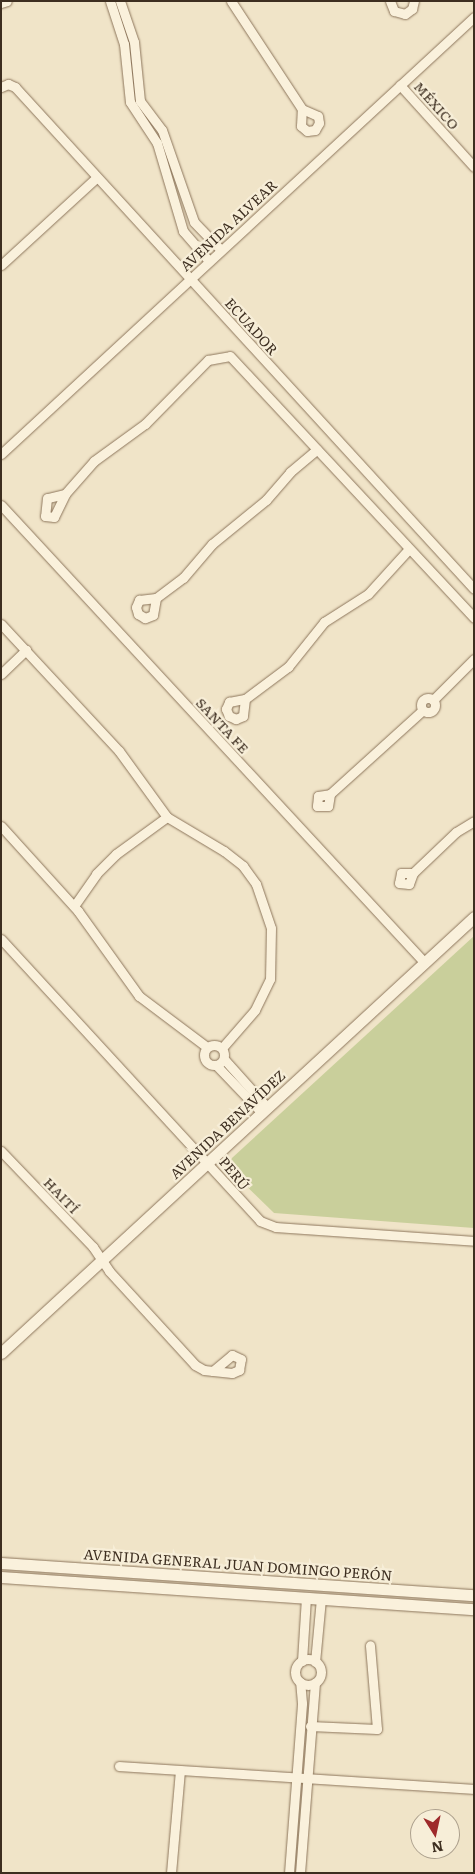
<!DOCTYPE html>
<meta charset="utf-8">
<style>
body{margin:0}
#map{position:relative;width:475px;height:1874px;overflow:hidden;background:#f0e4c8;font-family:Literata,serif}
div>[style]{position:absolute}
.green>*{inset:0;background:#c9cf9b}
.roads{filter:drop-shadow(0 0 1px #8d765c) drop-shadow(0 0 1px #8d765c)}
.street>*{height:9px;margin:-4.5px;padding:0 4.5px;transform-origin:4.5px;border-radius:4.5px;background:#faf1dc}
.street>.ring{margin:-4.5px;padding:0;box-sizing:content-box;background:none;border:9px solid #faf1dc;border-radius:50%}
.secondary>*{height:11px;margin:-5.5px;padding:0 5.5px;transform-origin:5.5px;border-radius:5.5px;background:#faf1dc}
span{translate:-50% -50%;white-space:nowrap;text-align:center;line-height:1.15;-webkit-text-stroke:4.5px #f7eed8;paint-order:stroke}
.street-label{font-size:14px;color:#3d2e20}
.frame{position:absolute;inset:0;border:2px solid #3d2e20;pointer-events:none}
.north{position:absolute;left:410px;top:1809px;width:50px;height:50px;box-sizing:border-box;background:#f7eed8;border:1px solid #ada18e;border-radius:50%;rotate:170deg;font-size:14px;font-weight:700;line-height:20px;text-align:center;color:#3d2e20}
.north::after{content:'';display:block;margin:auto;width:18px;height:22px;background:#9e2a2b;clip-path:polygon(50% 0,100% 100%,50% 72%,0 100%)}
</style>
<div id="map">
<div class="green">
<div style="clip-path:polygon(474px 936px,474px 1228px,274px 1213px,228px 1168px,232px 1158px)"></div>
</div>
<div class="roads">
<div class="street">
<div style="left:110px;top:1px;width:45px;rotate:72deg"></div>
<div style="left:124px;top:44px;width:58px;rotate:84.1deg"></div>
<div style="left:130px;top:102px;width:49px;rotate:56.6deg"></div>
<div style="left:157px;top:143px;width:92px;rotate:73.5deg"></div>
<div style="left:183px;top:231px;width:40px;rotate:49deg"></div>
<div style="left:120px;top:1px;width:43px;rotate:71.1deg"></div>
<div style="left:134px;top:42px;width:59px;rotate:84.2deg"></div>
<div style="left:140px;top:101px;width:36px;rotate:53deg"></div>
<div style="left:162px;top:130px;width:97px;rotate:70.8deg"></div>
<div style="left:194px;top:222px;width:39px;rotate:46deg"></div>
<div style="left:231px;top:1px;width:129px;rotate:56.7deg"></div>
<div style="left:302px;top:109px;width:17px;rotate:24deg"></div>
<div style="left:318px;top:116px;width:7px;rotate:82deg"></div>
<div style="left:319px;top:123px;width:8px;rotate:120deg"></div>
<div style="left:315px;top:130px;width:8px;rotate:173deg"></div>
<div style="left:307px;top:131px;width:8px;rotate:-140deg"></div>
<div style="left:301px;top:126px;width:17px;rotate:-87deg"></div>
<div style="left:390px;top:1px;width:11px;rotate:68deg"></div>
<div style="left:394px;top:11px;width:11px;rotate:15deg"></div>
<div style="left:405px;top:14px;width:9px;rotate:-36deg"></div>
<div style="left:412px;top:9px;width:8px;rotate:-76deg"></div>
<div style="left:1px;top:3px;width:6px;rotate:-18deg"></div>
<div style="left:400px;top:85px;width:110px;rotate:47.9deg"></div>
<div style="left:1px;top:87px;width:8px;rotate:-23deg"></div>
<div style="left:8px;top:84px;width:8px;rotate:23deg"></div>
<div style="left:15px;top:87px;width:680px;rotate:47.56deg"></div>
<div style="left:1px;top:265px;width:129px;rotate:-42.5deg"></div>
<div style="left:1px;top:454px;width:644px;rotate:-42.73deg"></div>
<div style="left:65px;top:494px;width:18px;rotate:167deg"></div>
<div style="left:47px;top:498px;width:18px;rotate:96deg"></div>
<div style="left:45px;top:516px;width:9px;rotate:6deg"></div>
<div style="left:54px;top:517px;width:25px;rotate:-64deg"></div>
<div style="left:65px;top:494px;width:44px;rotate:-48.7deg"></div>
<div style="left:94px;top:461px;width:63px;rotate:-36deg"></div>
<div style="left:145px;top:424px;width:90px;rotate:-45.5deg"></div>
<div style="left:208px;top:360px;width:22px;rotate:-10deg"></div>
<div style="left:230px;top:356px;width:358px;rotate:47deg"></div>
<div style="left:1px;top:505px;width:624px;rotate:47.21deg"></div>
<div style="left:156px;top:598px;width:17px;rotate:100deg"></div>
<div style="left:153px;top:615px;width:9px;rotate:159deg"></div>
<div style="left:145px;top:618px;width:8px;rotate:-150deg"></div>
<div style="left:138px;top:614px;width:7px;rotate:-106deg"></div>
<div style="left:136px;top:607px;width:8px;rotate:-67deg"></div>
<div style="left:139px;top:600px;width:17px;rotate:-7deg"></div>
<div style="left:156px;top:598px;width:34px;rotate:-37deg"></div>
<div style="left:183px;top:578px;width:45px;rotate:-49.5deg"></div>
<div style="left:212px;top:544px;width:70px;rotate:-39.2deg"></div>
<div style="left:266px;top:500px;width:37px;rotate:-49deg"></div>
<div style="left:290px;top:472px;width:35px;rotate:-40deg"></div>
<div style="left:1px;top:624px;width:173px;rotate:47.1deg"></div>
<div style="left:119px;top:751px;width:82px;rotate:54deg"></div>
<div style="left:167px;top:817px;width:66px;rotate:30.8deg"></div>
<div style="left:224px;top:851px;width:24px;rotate:38deg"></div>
<div style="left:243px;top:866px;width:22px;rotate:54deg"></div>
<div style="left:256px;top:884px;width:46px;rotate:71.2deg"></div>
<div style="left:271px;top:928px;width:51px;rotate:91.1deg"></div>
<div style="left:270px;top:979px;width:34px;rotate:116deg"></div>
<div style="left:255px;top:1010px;width:50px;rotate:131deg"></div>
<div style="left:1px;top:674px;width:35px;rotate:-44deg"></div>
<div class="ring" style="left:421px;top:698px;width:5px;height:5px"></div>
<div style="left:245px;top:699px;width:17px;rotate:97deg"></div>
<div style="left:243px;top:716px;width:8px;rotate:157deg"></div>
<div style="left:236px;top:719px;width:8px;rotate:-157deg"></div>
<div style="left:229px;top:716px;width:8px;rotate:-113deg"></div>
<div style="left:226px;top:709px;width:8px;rotate:-67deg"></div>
<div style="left:229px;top:702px;width:16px;rotate:-11deg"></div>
<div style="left:245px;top:699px;width:54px;rotate:-36.7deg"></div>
<div style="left:288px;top:667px;width:58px;rotate:-51.3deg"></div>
<div style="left:324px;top:622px;width:52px;rotate:-32.5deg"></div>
<div style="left:368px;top:594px;width:61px;rotate:-47.7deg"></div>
<div style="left:433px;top:700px;width:58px;rotate:-45deg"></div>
<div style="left:330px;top:794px;width:12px;rotate:99deg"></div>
<div style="left:328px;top:806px;width:11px;rotate:180deg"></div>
<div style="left:317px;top:806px;width:10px;rotate:-84deg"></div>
<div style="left:318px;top:796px;width:12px;rotate:-9deg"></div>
<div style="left:330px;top:794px;width:125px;rotate:-42.1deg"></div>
<div style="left:1px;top:826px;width:115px;rotate:47.8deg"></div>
<div style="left:78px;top:911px;width:105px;rotate:54.3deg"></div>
<div style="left:139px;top:996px;width:85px;rotate:36.9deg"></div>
<div style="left:413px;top:873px;width:12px;rotate:180deg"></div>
<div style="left:401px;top:873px;width:10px;rotate:101deg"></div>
<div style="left:399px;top:883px;width:10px;rotate:6deg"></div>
<div style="left:409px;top:884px;width:12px;rotate:-70deg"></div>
<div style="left:413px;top:873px;width:59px;rotate:-43.6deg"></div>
<div style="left:456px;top:832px;width:21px;rotate:-31deg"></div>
<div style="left:74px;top:906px;width:39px;rotate:-55deg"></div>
<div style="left:96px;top:874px;width:28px;rotate:-45deg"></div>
<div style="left:116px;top:854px;width:63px;rotate:-36deg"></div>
<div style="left:1px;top:939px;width:383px;rotate:47.4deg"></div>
<div style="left:260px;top:1221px;width:17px;rotate:21deg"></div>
<div style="left:276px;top:1227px;width:198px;rotate:4deg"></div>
<div class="ring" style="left:204px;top:1045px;width:11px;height:11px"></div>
<div style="left:224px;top:1059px;width:64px;rotate:48.1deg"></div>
<div style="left:216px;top:1065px;width:65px;rotate:46.2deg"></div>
<div style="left:1px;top:1151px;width:133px;rotate:46.2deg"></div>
<div style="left:93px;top:1247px;width:29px;rotate:56deg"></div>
<div style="left:109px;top:1271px;width:127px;rotate:47.5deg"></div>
<div style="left:195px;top:1365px;width:10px;rotate:29deg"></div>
<div style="left:204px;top:1370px;width:9px;rotate:6deg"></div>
<div style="left:213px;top:1371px;width:19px;rotate:6deg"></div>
<div style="left:232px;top:1373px;width:8px;rotate:-23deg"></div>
<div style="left:239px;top:1370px;width:11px;rotate:-80deg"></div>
<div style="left:241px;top:1359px;width:10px;rotate:-156deg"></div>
<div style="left:232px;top:1355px;width:25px;rotate:140deg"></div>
<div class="ring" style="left:295px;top:1659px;width:17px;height:17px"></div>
<div style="left:302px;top:1661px;width:64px;rotate:-86.4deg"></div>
<div style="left:315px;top:1662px;width:64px;rotate:-84.6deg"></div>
<div style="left:310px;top:1726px;width:67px;rotate:2.6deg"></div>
<div style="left:377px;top:1729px;width:84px;rotate:-94.8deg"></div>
<div style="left:119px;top:1766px;width:356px;rotate:3.7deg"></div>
<div style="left:171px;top:1873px;width:103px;rotate:-85deg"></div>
<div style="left:289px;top:1873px;width:170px;rotate:-85.6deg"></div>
<div style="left:302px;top:1703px;width:21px;rotate:-95deg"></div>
<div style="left:300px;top:1873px;width:191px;rotate:-85.5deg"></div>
</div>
<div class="secondary">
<div style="left:1px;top:1353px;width:643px;rotate:-42.67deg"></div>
<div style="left:1px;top:1563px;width:474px;rotate:3.9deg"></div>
<div style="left:1px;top:1577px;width:474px;rotate:3.9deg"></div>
</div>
</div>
<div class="street-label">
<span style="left:437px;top:105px;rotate:48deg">MÉXICO</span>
<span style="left:228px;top:225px;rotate:-43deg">AVENIDA ALVEAR</span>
<span style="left:252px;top:326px;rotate:48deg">ECUADOR</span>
<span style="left:223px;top:725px;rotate:47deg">SANTA FE</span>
<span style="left:227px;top:1124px;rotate:-43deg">AVENIDA BENAVÍDEZ</span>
<span style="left:235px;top:1173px;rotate:50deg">PERÚ</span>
<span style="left:62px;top:1195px;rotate:46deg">HAITÍ</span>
<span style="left:238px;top:1564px;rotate:4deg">AVENIDA GENERAL JUAN DOMINGO PERÓN</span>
</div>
<div class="frame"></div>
<div class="north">N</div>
</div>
